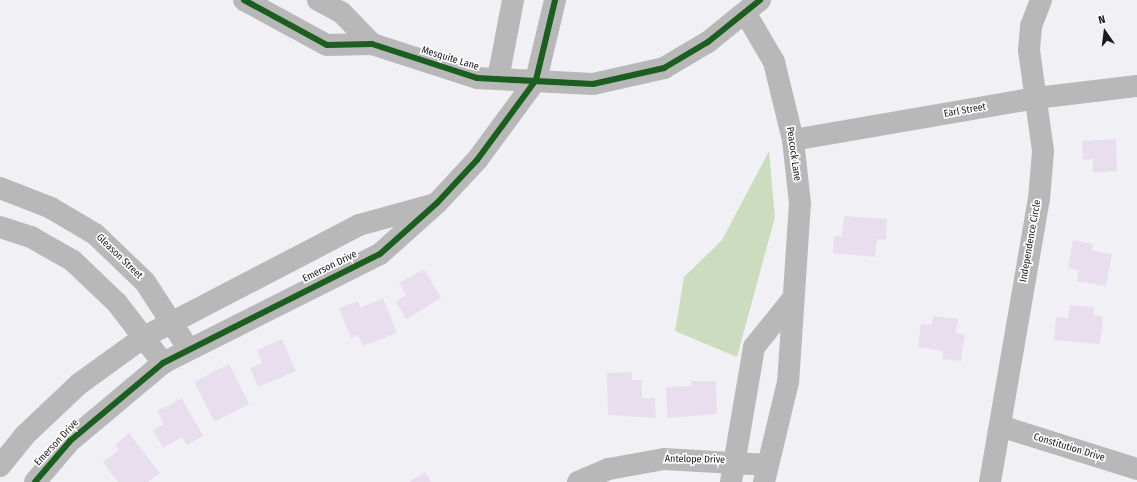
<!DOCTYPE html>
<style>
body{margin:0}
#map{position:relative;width:1137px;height:482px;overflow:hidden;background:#f1f1f5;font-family:"Fira Sans Condensed",sans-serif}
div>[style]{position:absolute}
.green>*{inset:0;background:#ccddbf}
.building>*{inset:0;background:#e9deee;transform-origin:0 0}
.minor>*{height:22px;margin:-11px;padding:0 11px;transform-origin:11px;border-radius:11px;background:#b9b8b9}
.cycleway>*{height:6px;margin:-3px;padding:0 3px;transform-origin:3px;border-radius:3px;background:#1b5e20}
span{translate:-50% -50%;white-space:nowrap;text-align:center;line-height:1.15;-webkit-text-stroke:3.5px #fefefe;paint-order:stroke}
.street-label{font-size:10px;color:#191a1c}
.north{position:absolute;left:1085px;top:12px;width:40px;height:40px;-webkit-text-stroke:3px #fefefe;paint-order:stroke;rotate:346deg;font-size:11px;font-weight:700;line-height:16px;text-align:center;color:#191a1c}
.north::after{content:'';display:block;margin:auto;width:14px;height:18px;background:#191a1c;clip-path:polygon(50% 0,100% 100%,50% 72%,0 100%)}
</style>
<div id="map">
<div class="green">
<div style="clip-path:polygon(769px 151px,775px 217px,737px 357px,675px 331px,684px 277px,722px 240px)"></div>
</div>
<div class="building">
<div style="clip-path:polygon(1116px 139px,1117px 171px,1093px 173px,1093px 159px,1083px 160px,1082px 141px)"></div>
<div style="clip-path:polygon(844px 216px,887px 219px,886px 240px,877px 239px,875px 257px,833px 253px,834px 236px,842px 237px)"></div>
<div style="clip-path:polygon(1073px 240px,1093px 244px,1092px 250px,1112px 254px,1106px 286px,1077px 281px,1079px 270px,1068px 268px)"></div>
<div style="clip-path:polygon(424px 269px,441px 298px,406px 319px,396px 302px,406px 295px,399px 283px)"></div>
<div style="clip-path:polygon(383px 298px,397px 333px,363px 346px,358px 335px,351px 338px,339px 308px,358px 301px,360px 308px)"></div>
<div style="clip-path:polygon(1070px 305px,1094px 307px,1094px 315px,1103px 316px,1100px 344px,1054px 340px,1056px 317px,1068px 318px)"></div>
<div style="clip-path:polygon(933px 316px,958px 319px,956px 333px,965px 335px,961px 361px,942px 359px,943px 351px,918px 347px,921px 324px,932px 325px)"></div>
<div style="clip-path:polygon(282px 339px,296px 371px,258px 387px,250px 368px,262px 363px,257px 350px)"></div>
<div style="left:229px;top:364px;width:45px;height:39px;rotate:63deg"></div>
<div style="clip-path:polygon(632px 372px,632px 380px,642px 380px,642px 398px,655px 398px,656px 418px,608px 415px,607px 373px)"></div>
<div style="clip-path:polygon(691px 381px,716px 381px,717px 414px,667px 418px,666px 387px,691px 386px)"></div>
<div style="clip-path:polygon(182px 398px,203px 436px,187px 445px,182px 437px,163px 448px,153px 430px,164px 424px,157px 411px)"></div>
<div style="clip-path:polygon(129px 433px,160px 473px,148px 482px,118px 482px,103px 462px,119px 450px,115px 445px)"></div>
<div style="clip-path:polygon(425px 472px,431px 482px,409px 482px)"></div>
</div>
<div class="minor">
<div style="left:244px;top:0;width:94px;rotate:28.5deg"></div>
<div style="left:327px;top:45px;width:45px;rotate:-1.3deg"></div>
<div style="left:372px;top:44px;width:110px;rotate:17.9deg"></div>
<div style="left:477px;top:78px;width:116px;rotate:3deg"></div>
<div style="left:593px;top:84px;width:73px;rotate:-12.7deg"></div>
<div style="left:664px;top:68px;width:51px;rotate:-30.6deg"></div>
<div style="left:708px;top:42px;width:67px;rotate:-38.9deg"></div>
<div style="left:318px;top:0;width:27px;rotate:28deg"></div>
<div style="left:342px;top:13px;width:43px;rotate:45.9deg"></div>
<div style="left:746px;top:14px;width:56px;rotate:59.7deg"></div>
<div style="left:774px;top:62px;width:80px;rotate:76.3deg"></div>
<div style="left:793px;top:140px;width:63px;rotate:83.7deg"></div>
<div style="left:800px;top:203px;width:179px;rotate:93.8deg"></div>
<div style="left:788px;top:382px;width:103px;rotate:103.5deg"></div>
<div style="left:498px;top:79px;width:80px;rotate:-79.2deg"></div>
<div style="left:793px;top:140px;width:247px;rotate:-9.8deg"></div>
<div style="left:1036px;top:98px;width:102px;rotate:-6.8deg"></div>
<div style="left:0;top:188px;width:55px;rotate:21.4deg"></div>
<div style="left:51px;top:208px;width:51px;rotate:30.6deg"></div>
<div style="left:95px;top:234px;width:69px;rotate:43.8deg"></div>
<div style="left:145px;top:282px;width:79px;rotate:56.9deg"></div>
<div style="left:0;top:227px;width:33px;rotate:18deg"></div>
<div style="left:31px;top:237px;width:48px;rotate:29.7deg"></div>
<div style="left:73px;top:261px;width:61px;rotate:43.7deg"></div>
<div style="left:117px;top:303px;width:76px;rotate:52.5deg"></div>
<div style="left:1000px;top:426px;width:144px;rotate:17.4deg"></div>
<div style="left:0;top:466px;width:38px;rotate:-51deg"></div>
<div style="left:24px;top:436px;width:76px;rotate:-43.4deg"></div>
<div style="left:79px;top:384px;width:80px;rotate:-35.9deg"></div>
<div style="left:144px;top:337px;width:242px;rotate:-27.5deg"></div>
<div style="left:359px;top:225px;width:76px;rotate:-15.3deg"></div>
<div style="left:35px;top:482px;width:54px;rotate:-49.5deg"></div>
<div style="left:70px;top:441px;width:121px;rotate:-40deg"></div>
<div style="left:163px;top:363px;width:243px;rotate:-26.7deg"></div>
<div style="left:380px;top:254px;width:76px;rotate:-41.8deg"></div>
<div style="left:437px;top:203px;width:59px;rotate:-47.1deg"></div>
<div style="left:477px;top:160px;width:99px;rotate:-53.6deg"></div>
<div style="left:536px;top:80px;width:82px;rotate:-76.6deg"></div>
<div style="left:578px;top:482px;width:34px;rotate:-23deg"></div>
<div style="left:609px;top:469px;width:56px;rotate:-10.3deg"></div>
<div style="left:664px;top:459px;width:104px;rotate:3.3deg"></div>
<div style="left:731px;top:482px;width:137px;rotate:-80.3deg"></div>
<div style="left:754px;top:347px;width:59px;rotate:-51.2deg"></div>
<div style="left:990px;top:482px;width:287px;rotate:-80.2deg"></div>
<div style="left:1039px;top:199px;width:48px;rotate:-85.2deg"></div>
<div style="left:1043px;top:151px;width:102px;rotate:-97.9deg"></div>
<div style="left:1029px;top:50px;width:24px;rotate:-85deg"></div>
<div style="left:1031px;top:26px;width:28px;rotate:-69deg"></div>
</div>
<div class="cycleway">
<div style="left:244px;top:0;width:94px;rotate:28.5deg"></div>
<div style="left:327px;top:45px;width:45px;rotate:-1.3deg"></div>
<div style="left:372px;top:44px;width:110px;rotate:17.9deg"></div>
<div style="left:477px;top:78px;width:116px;rotate:3deg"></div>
<div style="left:593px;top:84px;width:73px;rotate:-12.7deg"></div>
<div style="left:664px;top:68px;width:51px;rotate:-30.6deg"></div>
<div style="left:708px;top:42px;width:67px;rotate:-38.9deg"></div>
<div style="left:35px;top:482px;width:54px;rotate:-49.5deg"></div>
<div style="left:70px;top:441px;width:121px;rotate:-40deg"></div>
<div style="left:163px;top:363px;width:243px;rotate:-26.7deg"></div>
<div style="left:380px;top:254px;width:76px;rotate:-41.8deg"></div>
<div style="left:437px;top:203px;width:59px;rotate:-47.1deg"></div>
<div style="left:477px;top:160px;width:99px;rotate:-53.6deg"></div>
<div style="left:536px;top:80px;width:82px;rotate:-76.6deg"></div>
</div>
<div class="street-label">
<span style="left:450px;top:59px;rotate:17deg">Mesquite Lane</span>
<span style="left:965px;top:111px;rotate:-10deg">Earl Street</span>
<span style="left:793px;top:154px;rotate:82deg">Peacock Lane</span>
<span style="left:1031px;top:241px;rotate:-80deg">Independence Circle</span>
<span style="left:119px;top:257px;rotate:44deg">Gleason Street</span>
<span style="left:330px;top:267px;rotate:-26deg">Emerson Drive</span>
<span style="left:57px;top:443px;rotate:-47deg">Emerson Drive</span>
<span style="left:1069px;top:448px;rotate:17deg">Constitution Drive</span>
<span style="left:695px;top:460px;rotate:1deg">Antelope Drive</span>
</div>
<div class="north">N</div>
</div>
